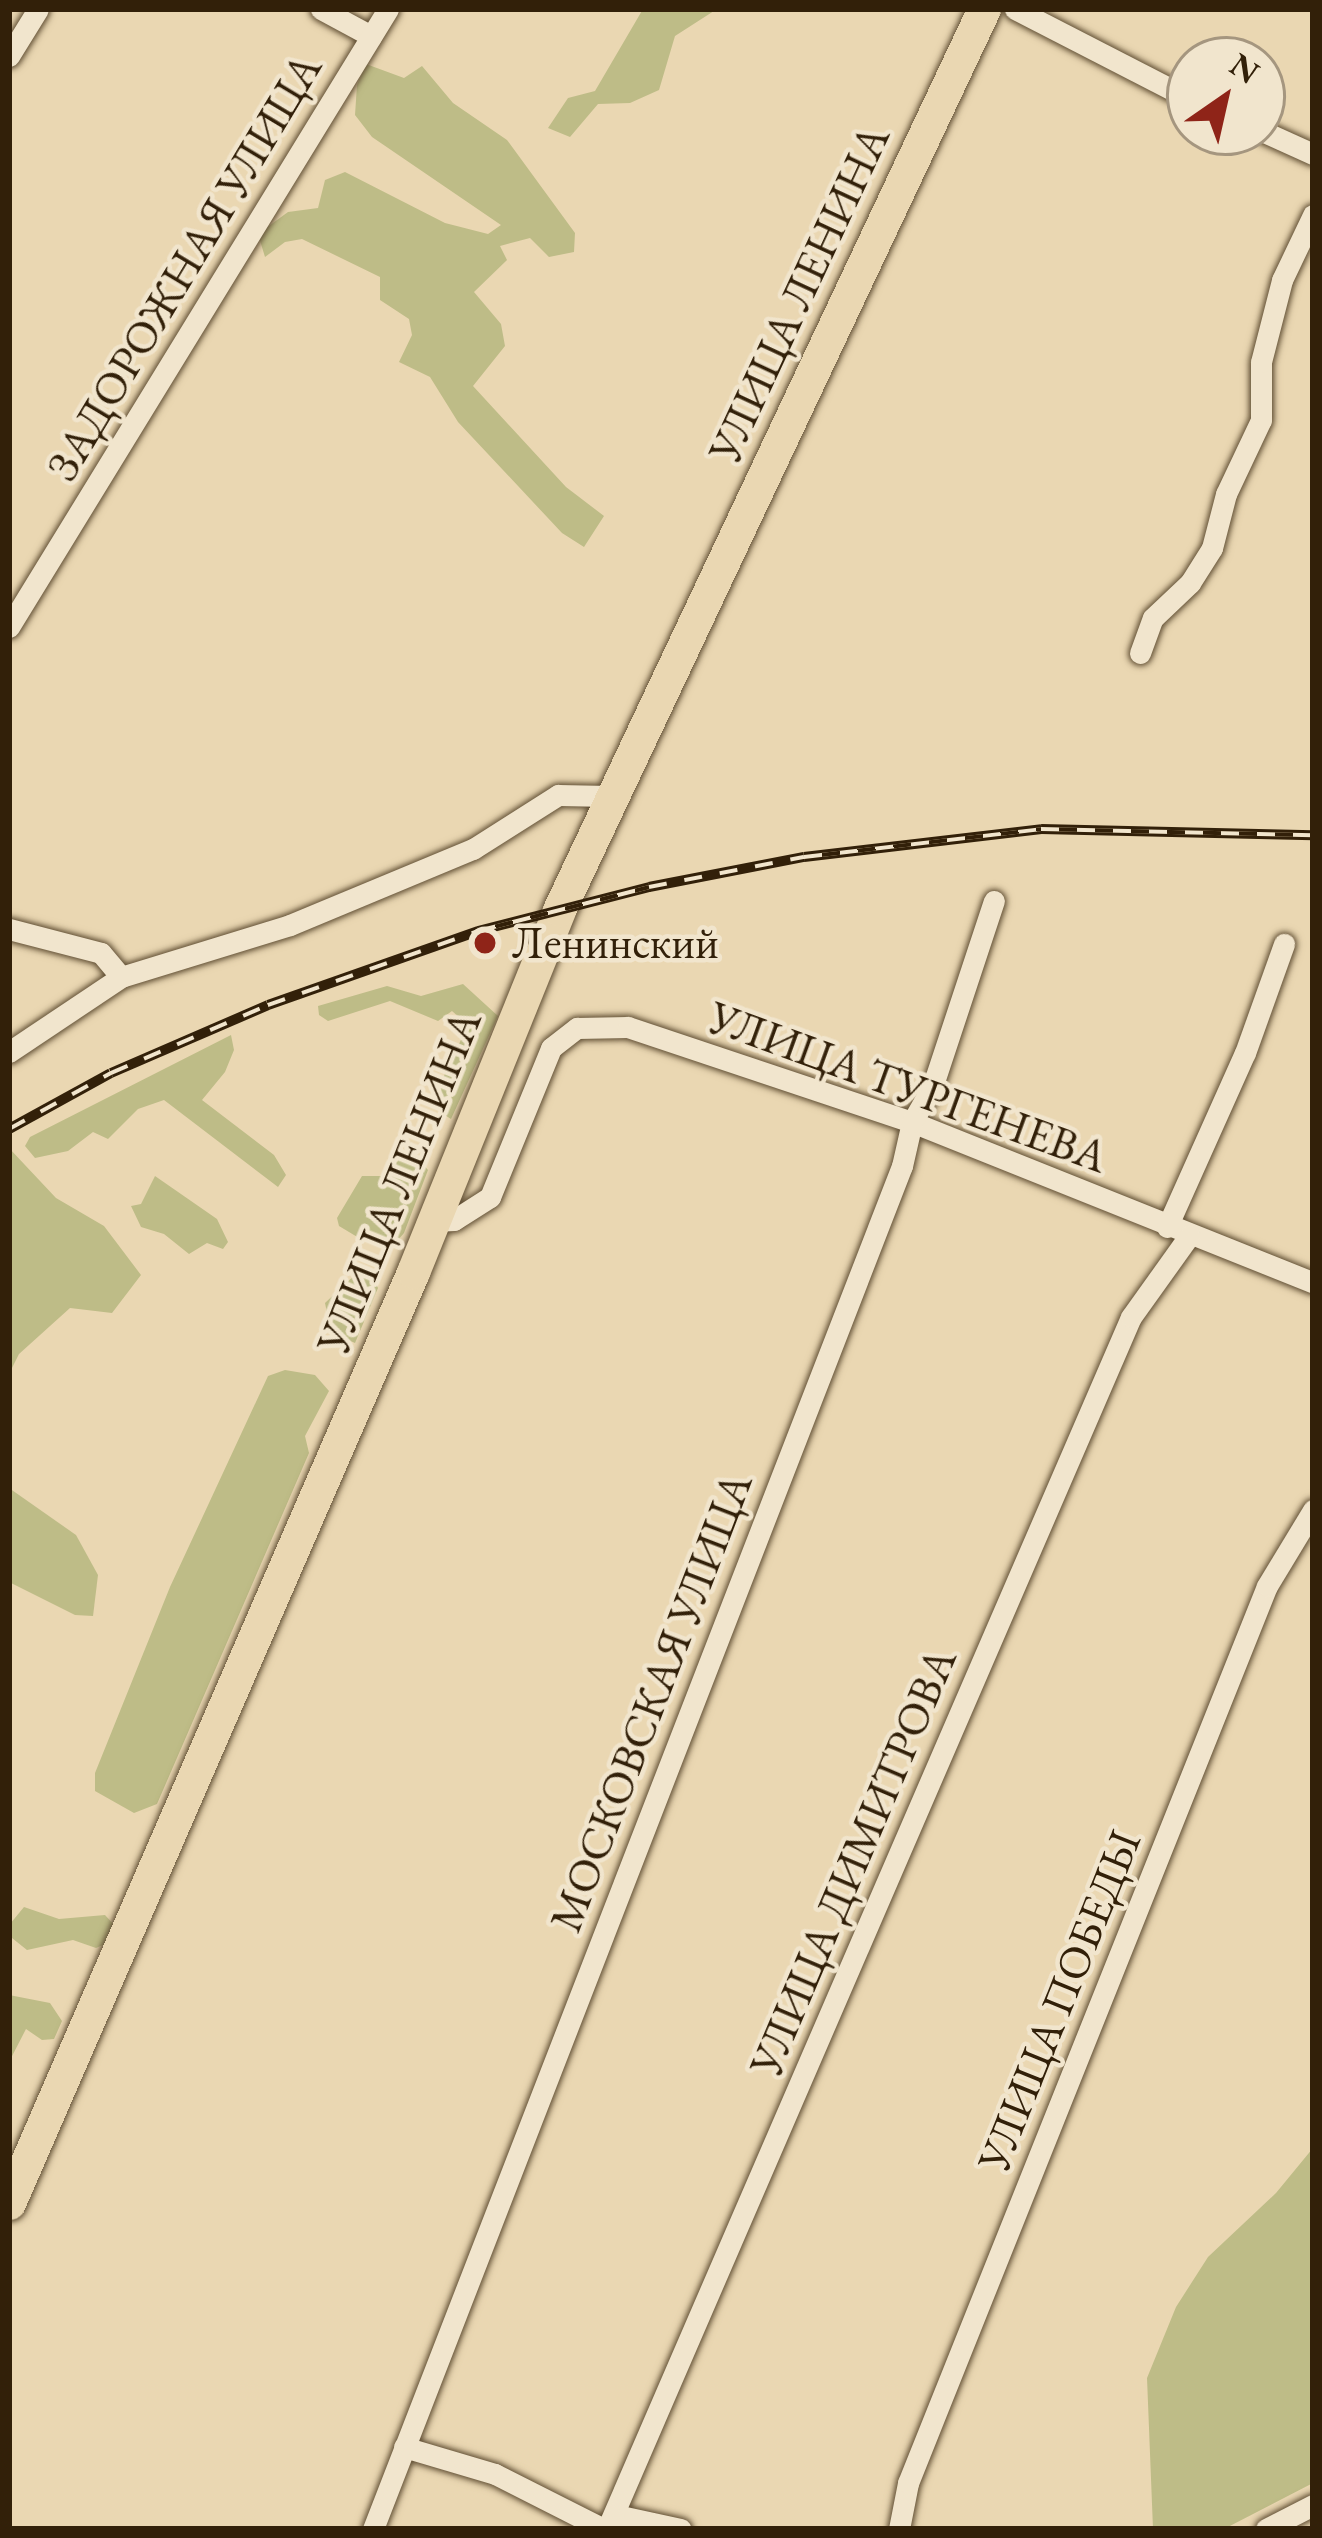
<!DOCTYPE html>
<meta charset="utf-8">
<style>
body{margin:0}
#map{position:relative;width:1322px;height:2538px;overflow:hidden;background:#ead7b2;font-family:"EB Garamond",serif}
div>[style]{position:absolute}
.green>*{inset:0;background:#bebc87}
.roads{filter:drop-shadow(0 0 3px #604e33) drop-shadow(0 0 3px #604e33)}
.street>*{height:21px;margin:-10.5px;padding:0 10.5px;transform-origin:10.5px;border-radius:10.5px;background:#f1e5cd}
.primary>*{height:33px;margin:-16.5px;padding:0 16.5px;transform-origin:16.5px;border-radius:16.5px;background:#ead7b2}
.rail>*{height:10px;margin-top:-5px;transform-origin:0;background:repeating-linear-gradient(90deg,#f1e5cd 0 18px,#322009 0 36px);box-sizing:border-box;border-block:3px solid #322009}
.dots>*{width:33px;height:33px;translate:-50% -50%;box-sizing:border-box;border:6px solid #f1e5cd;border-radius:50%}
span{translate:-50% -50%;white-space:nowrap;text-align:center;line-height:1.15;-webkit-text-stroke:9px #f1e5cd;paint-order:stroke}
.street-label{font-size:45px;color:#322009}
.poi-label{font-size:45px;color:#322009}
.left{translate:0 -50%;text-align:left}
.frame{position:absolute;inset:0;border:12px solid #322009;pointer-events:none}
.north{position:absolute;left:1166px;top:36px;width:120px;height:120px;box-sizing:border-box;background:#f1e5cd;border:3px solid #a5967f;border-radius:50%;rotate:34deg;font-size:33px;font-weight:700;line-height:48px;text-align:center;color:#322009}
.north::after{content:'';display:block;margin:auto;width:42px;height:54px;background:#8f2418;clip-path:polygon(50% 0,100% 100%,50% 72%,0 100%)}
</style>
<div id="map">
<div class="green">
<div style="clip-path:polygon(643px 9px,717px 9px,675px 36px,659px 90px,630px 103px,598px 104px,570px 137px,548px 128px,568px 98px,595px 91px)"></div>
<div style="clip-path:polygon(366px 64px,404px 78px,422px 66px,453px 103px,507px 140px,575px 233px,574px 252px,549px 257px,530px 238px,500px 246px,507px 260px,474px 292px,501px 324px,505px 346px,473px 386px,566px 487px,604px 516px,584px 547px,562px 533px,458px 422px,430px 377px,399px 362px,412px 335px,409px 319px,380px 300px,380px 277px,302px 239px,285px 242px,265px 257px,258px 234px,288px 212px,318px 208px,325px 180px,345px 172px,445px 223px,488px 234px,501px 225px,372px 137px,355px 115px,357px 85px)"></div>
<div style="clip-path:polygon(463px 984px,498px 1016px,451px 1119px,440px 1112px,441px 1082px,468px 1025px,452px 1011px,438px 1021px,390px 1001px,328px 1021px,319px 1015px,318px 1006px,387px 986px,421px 996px)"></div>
<div style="clip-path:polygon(231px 1035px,234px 1050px,225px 1072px,202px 1100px,274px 1155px,286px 1175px,278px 1187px,164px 1100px,138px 1109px,108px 1139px,93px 1132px,68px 1151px,35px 1158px,25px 1146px,30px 1137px)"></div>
<div style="clip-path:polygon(9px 1148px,56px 1198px,104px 1226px,141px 1275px,112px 1313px,70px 1308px,19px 1354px,9px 1374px)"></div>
<div style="clip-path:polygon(403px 1155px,417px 1157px,428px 1170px,404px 1233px,392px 1247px,378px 1237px,359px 1238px,339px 1226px,337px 1218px,362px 1176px,385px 1176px)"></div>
<div style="clip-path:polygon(155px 1176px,217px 1219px,228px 1242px,223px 1249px,207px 1243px,189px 1254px,164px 1234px,141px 1227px,131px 1206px,141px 1204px)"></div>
<div style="clip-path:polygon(358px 1272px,371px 1274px,378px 1288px,355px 1343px,331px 1332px,325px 1303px)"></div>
<div style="clip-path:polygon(285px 1370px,315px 1375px,329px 1391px,305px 1436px,309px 1453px,157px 1804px,134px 1813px,95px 1791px,95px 1773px,170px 1587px,268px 1376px)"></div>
<div style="clip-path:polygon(9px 1488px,76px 1535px,98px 1575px,93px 1616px,75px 1615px,9px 1582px)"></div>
<div style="clip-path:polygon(24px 1907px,59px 1919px,105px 1915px,115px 1926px,110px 1942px,96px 1948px,73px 1940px,27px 1950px,12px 1938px,10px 1924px)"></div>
<div style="clip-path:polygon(9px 1995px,50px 2003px,62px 2021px,54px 2039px,42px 2040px,26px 2029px,9px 2062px)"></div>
<div style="clip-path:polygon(1313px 2148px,1313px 2483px,1224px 2529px,1153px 2529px,1147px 2378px,1176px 2307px,1208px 2257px,1276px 2193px)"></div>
</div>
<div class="roads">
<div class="street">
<div style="left:321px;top:9px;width:57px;rotate:28.4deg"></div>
<div style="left:1015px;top:9px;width:197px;rotate:27.2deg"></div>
<div style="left:9px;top:56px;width:55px;rotate:-58.3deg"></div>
<div style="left:1262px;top:131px;width:56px;rotate:24.3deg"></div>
<div style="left:9px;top:627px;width:725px;rotate:-58.48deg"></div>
<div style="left:1140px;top:653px;width:37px;rotate:-70deg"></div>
<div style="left:1153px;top:618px;width:51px;rotate:-43.4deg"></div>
<div style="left:1190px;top:583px;width:41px;rotate:-57.8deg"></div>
<div style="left:1212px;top:548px;width:56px;rotate:-75.5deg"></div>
<div style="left:1226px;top:494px;width:82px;rotate:-64.7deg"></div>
<div style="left:1261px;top:420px;width:58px;rotate:-90deg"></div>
<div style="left:1261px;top:362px;width:85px;rotate:-75.6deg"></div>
<div style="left:1282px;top:280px;width:72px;rotate:-64.5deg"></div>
<div style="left:9px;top:929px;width:95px;rotate:14.6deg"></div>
<div style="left:101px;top:953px;width:31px;rotate:50deg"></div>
<div style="left:121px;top:977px;width:177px;rotate:-17.1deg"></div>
<div style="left:290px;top:925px;width:198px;rotate:-22.6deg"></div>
<div style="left:473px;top:849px;width:101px;rotate:-32.4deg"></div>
<div style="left:558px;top:795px;width:52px;rotate:1.1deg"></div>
<div style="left:9px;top:1052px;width:135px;rotate:-33.8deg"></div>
<div style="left:435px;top:1221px;width:19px;rotate:-3deg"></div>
<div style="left:454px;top:1220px;width:43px;rotate:-32.6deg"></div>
<div style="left:490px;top:1197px;width:161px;rotate:-67.7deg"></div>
<div style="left:551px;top:1048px;width:33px;rotate:-38deg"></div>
<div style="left:577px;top:1028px;width:51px;rotate:-1.1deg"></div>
<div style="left:628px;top:1027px;width:299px;rotate:18.5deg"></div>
<div style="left:912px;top:1122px;width:432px;rotate:21.8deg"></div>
<div style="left:1167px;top:1227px;width:191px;rotate:-65.9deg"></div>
<div style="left:1245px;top:1053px;width:116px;rotate:-70.3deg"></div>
<div style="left:404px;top:2447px;width:95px;rotate:16.5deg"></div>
<div style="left:495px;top:2474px;width:122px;rotate:26.8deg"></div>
<div style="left:616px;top:2515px;width:66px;rotate:12.2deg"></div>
<div style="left:373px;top:2529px;width:1462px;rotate:-68.79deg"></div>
<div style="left:902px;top:1166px;width:45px;rotate:-77.2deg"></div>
<div style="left:912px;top:1122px;width:39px;rotate:-60deg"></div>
<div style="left:932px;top:1088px;width:197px;rotate:-71.7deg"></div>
<div style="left:607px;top:2529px;width:1320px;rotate:-66.62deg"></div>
<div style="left:1131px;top:1317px;width:100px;rotate:-54.4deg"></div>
<div style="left:899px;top:2529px;width:47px;rotate:-78.9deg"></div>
<div style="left:908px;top:2483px;width:966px;rotate:-68.19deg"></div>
<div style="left:1267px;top:1586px;width:89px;rotate:-58.8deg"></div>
<div style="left:1266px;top:2529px;width:53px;rotate:-27.1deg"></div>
</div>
<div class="primary">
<div style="left:9px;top:2203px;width:1015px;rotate:-66.54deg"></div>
<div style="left:413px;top:1272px;width:390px;rotate:-68deg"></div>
<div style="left:559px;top:910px;width:996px;rotate:-64.75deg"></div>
</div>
</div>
<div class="rail">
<div style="left:9px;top:1129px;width:116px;rotate:-28.8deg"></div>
<div style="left:111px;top:1073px;width:171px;rotate:-23.4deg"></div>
<div style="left:268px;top:1005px;width:223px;rotate:-19.4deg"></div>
<div style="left:478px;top:931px;width:177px;rotate:-14.4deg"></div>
<div style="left:649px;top:887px;width:158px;rotate:-11deg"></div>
<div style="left:804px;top:857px;width:239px;rotate:-6.7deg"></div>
<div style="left:1041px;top:829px;width:272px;rotate:1.3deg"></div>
</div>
<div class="dots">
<div style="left:485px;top:943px;background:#8f2418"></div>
</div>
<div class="street-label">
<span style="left:184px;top:267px;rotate:-59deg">ЗАДОРОЖНАЯ УЛИЦА</span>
<span style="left:799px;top:294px;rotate:-65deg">УЛИЦА ЛЕНИНА</span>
<span style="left:908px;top:1087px;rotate:20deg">УЛИЦА ТУРГЕНЕВА</span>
<span style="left:399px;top:1182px;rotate:-68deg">УЛИЦА ЛЕНИНА</span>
<span style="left:651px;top:1702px;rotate:-69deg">МОСКОВСКАЯ УЛИЦА</span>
<span style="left:853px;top:1862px;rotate:-67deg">УЛИЦА ДИМИТРОВА</span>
<span style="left:1059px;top:2001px;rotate:-68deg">УЛИЦА ПОБЕДЫ</span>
</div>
<div class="poi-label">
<span class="left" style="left:512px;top:943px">Ленинский</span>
</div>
<div class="frame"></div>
<div class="north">N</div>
</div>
